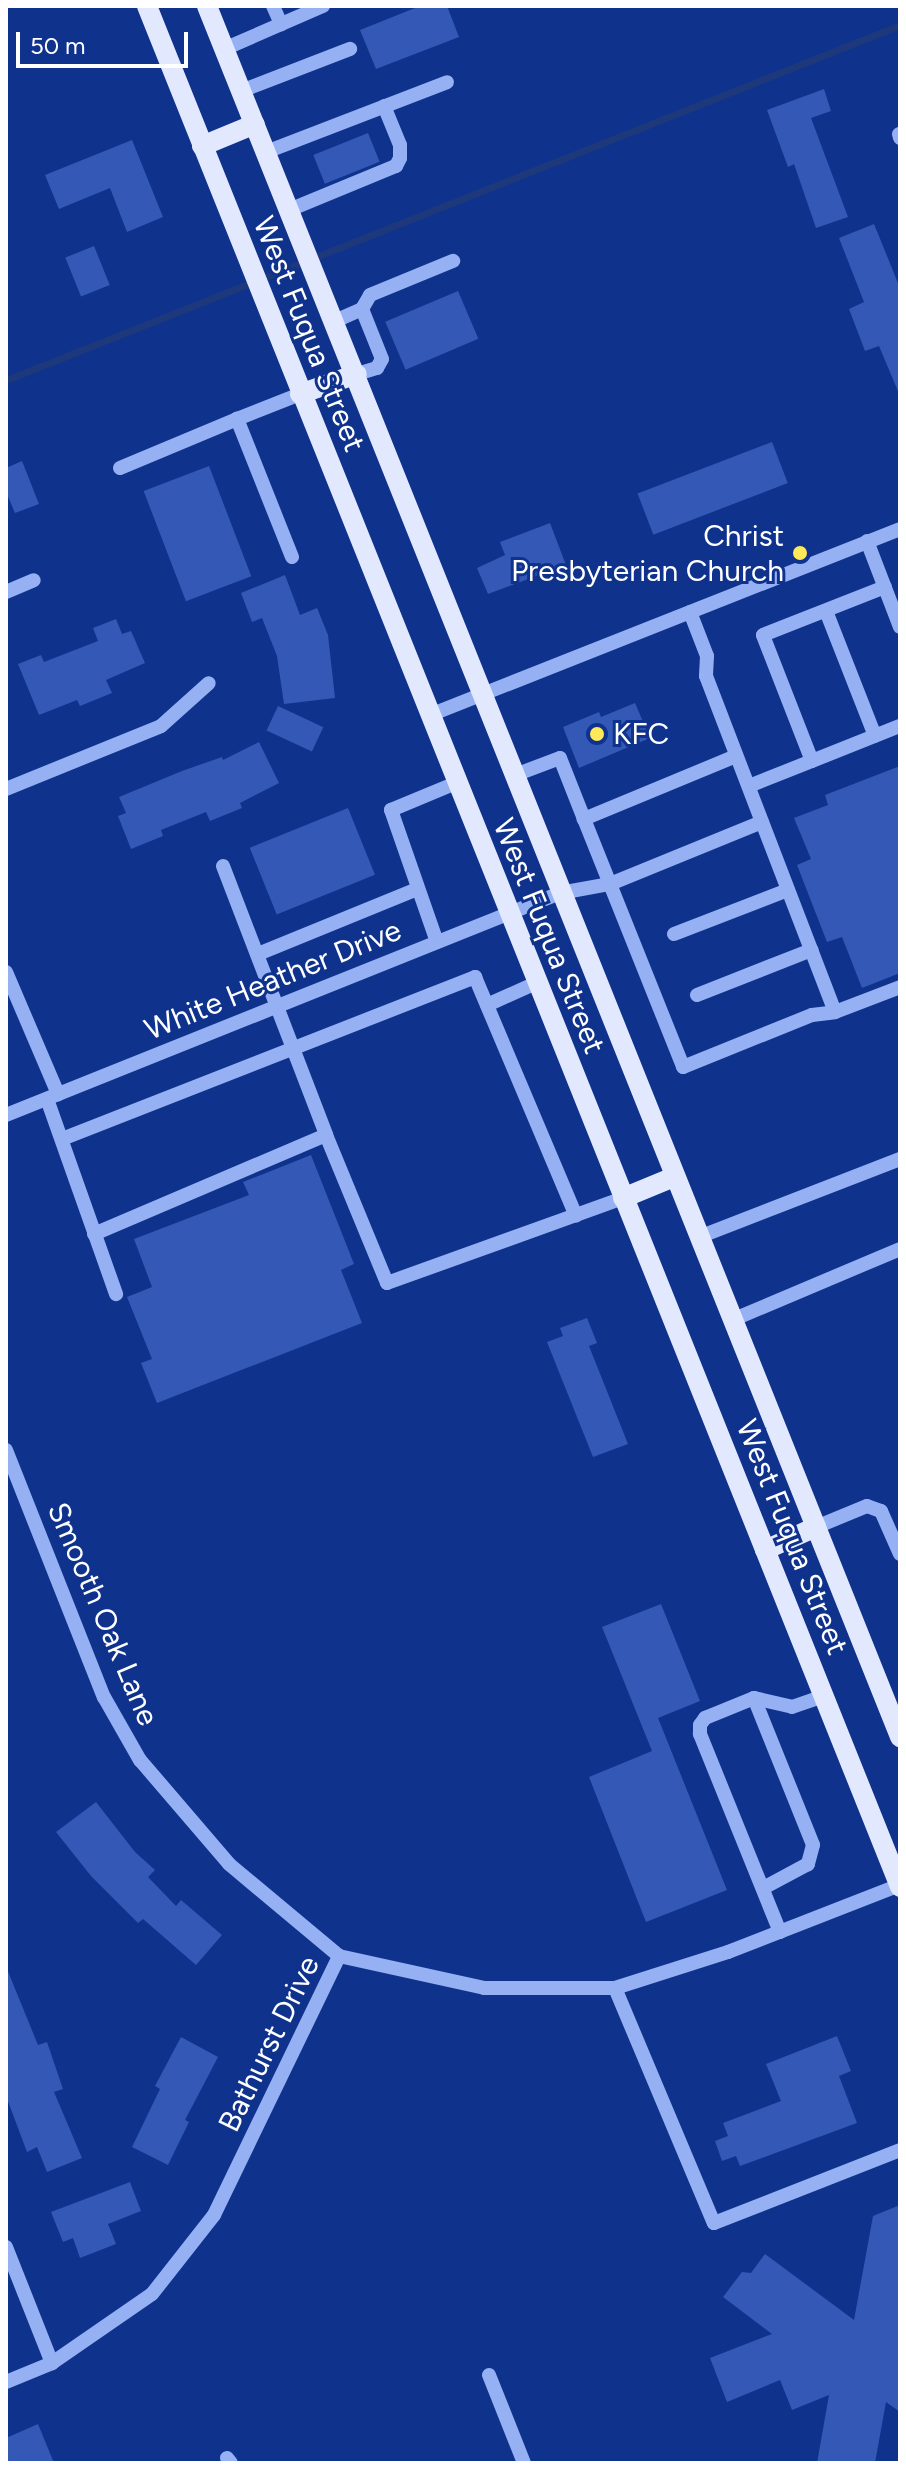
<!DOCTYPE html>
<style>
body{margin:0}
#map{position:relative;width:906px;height:2469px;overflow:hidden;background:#0f328d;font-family:Figtree,sans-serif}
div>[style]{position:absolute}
.stream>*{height:7px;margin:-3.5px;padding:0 3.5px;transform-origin:3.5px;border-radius:3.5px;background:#1e387c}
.building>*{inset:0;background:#3358b5;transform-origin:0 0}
.minor>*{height:14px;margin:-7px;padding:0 7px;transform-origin:7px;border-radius:7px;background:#96b1f3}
.major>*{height:20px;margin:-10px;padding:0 10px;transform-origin:10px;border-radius:10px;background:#e2e9ff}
.dots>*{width:22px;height:22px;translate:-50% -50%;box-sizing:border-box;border:4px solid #0f328d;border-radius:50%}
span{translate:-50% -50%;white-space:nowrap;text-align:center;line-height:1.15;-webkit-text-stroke:6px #0f328d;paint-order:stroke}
.street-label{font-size:30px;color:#fff}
.poi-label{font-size:30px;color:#fff}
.right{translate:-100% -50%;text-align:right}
.left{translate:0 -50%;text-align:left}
.frame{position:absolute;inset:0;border:8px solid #fff;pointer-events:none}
.scale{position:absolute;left:16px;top:32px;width:172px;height:36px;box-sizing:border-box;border:4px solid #fff;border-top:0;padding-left:10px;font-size:24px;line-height:28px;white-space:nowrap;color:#fff;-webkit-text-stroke:6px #0f328d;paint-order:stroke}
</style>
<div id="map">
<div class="stream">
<div style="left:6px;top:380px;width:962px;rotate:-21.66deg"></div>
</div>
<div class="building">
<div style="clip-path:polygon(420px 6px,447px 6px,459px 37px,376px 69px,360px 30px)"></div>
<div style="clip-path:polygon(824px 89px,831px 111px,811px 118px,848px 217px,816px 228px,794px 164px,788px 167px,767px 110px)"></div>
<div style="left:368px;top:133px;width:31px;height:59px;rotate:68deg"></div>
<div style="clip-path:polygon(132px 140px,163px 217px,127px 232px,110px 188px,59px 209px,45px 175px)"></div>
<div style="clip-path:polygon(874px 224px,900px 288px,900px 396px,879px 346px,865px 351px,849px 309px,864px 302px,839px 238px)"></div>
<div style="left:94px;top:246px;width:42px;height:31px;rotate:68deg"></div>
<div style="left:458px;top:291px;width:52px;height:79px;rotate:67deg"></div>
<div style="left:772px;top:442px;width:44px;height:144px;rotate:69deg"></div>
<div style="clip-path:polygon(22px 461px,39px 504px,15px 513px,6px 492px,6px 468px)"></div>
<div style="left:209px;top:466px;width:118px;height:70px;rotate:69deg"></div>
<div style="clip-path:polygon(550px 523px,566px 565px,488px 594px,477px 568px,505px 555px,500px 542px)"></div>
<div style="clip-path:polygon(285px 575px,300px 615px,317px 608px,328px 635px,335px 698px,284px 704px,277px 656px,262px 618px,252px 622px,241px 593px)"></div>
<div style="clip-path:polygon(116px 619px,122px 634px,131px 631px,145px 663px,106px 680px,112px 693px,80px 706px,77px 700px,39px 715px,18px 664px,41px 655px,44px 662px,98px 641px,93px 628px)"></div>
<div style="clip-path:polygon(635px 703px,650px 738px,579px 768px,563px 727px,599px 712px,601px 717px)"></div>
<div style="left:278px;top:706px;width:50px;height:27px;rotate:25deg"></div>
<div style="clip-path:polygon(259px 742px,279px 783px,240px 803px,242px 808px,210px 821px,206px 812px,161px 830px,163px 836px,131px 849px,118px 816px,126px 813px,119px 797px,182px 771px,222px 757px,223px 760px)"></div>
<div style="clip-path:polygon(900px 766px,900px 973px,862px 988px,842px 937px,827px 942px,797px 865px,811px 859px,794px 818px,828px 805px,825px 795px)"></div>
<div style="left:348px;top:808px;width:72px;height:106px;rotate:68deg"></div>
<div style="clip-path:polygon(311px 1155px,354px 1264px,341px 1270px,362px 1323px,157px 1403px,141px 1363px,152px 1359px,127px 1297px,152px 1287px,134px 1239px,249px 1195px,243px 1182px)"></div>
<div style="clip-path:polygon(587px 1318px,597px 1343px,589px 1346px,628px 1444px,593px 1457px,547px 1342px,563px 1336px,560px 1328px)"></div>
<div style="clip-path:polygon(661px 1604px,700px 1701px,658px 1718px,727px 1890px,646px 1922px,589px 1777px,652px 1751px,602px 1627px)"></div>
<div style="clip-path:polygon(96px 1802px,135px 1852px,155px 1870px,148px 1877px,176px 1906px,181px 1900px,222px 1935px,196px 1965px,143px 1919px,138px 1923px,91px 1876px,56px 1832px)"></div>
<div style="clip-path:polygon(7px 1969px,38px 2045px,47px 2042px,63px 2089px,54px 2092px,82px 2158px,47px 2172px,37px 2147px,27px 2152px,6px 2096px)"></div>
<div style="clip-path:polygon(837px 2036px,851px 2071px,839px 2076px,857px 2123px,740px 2166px,736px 2156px,722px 2161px,715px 2141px,728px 2136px,723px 2123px,781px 2101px,766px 2064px)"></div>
<div style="clip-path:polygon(181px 2037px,218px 2057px,185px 2120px,189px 2122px,168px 2165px,132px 2147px,160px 2089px,155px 2086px)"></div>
<div style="clip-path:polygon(130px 2182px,141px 2211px,108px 2224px,116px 2244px,80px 2258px,73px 2238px,63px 2242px,51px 2212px)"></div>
<div style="clip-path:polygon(900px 2205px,900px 2412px,886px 2402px,875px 2463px,817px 2463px,829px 2395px,792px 2410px,780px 2380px,727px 2402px,710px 2358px,772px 2334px,723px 2297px,742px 2272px,751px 2273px,765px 2254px,854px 2320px,873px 2216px)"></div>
<div style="clip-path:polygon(38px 2424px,54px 2463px,6px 2463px,6px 2438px)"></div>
</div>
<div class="minor">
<div style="left:273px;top:6px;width:20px;rotate:66deg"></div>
<div style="left:224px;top:49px;width:108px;rotate:-23.5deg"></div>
<div style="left:241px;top:91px;width:117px;rotate:-21.1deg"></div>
<div style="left:899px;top:134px;width:4px;rotate:76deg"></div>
<div style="left:266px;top:152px;width:194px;rotate:-21.1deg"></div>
<div style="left:289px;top:210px;width:116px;rotate:-22.4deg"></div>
<div style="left:396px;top:166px;width:9px;rotate:-63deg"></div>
<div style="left:400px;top:158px;width:13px;rotate:-90deg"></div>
<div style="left:400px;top:145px;width:42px;rotate:-112.3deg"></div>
<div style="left:335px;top:321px;width:30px;rotate:-24deg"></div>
<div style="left:362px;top:309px;width:16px;rotate:-60deg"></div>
<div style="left:370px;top:295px;width:90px;rotate:-22.3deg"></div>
<div style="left:357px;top:374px;width:21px;rotate:-17deg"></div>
<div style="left:377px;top:368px;width:10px;rotate:-61deg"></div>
<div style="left:382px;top:359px;width:54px;rotate:-111.8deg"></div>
<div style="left:120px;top:468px;width:127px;rotate:-22.7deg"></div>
<div style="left:867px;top:541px;width:92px;rotate:69deg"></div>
<div style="left:292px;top:557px;width:149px;rotate:-111.7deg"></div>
<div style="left:237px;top:419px;width:68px;rotate:-21.6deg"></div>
<div style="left:6px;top:592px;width:30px;rotate:-23deg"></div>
<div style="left:826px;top:611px;width:134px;rotate:68.6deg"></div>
<div style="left:690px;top:612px;width:47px;rotate:68.9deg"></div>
<div style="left:707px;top:656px;width:20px;rotate:93deg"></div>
<div style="left:706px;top:676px;width:360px;rotate:69deg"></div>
<div style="left:430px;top:715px;width:505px;rotate:-21.59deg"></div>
<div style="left:736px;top:756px;width:165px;rotate:157.5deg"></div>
<div style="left:584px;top:819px;width:267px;rotate:68.2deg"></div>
<div style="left:683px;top:1067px;width:139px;rotate:-22deg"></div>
<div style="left:812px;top:1015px;width:23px;rotate:-7deg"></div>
<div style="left:835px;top:1012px;width:70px;rotate:-21deg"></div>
<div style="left:812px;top:761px;width:135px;rotate:-111.3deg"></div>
<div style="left:763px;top:635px;width:131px;rotate:-21.5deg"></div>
<div style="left:515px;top:775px;width:48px;rotate:-20.7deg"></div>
<div style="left:560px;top:758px;width:66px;rotate:68.5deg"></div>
<div style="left:749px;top:786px;width:162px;rotate:-21.7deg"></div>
<div style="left:6px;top:789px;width:167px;rotate:-22.1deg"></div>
<div style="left:161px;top:726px;width:64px;rotate:-41.9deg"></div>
<div style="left:223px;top:866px;width:288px;rotate:69deg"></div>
<div style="left:674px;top:934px;width:122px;rotate:-21.1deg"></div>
<div style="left:437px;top:942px;width:140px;rotate:-109.2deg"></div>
<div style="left:391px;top:810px;width:70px;rotate:-22.6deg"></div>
<div style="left:258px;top:954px;width:172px;rotate:-22.2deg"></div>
<div style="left:6px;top:972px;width:133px;rotate:66.9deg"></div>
<div style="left:697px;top:995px;width:123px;rotate:-21.5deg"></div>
<div style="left:487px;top:1005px;width:54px;rotate:-24.2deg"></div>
<div style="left:47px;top:1099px;width:207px;rotate:70.5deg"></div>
<div style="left:6px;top:1115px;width:597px;rotate:-21.84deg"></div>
<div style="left:560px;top:893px;width:51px;rotate:-10.2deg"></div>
<div style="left:610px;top:884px;width:164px;rotate:-22.2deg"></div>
<div style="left:62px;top:1139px;width:444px;rotate:-21.4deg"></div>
<div style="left:475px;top:977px;width:259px;rotate:67.1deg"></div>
<div style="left:94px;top:1234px;width:252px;rotate:-23.1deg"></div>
<div style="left:326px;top:1135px;width:160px;rotate:67.6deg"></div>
<div style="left:387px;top:1283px;width:251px;rotate:-19.8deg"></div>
<div style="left:699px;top:1237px;width:216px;rotate:-21.2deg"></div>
<div style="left:732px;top:1320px;width:182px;rotate:-22.9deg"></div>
<div style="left:6px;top:1450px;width:266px;rotate:68.4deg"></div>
<div style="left:104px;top:1697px;width:73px;rotate:60.3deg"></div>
<div style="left:140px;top:1760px;width:137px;rotate:49.4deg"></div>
<div style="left:229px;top:1864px;width:143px;rotate:39.9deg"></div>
<div style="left:339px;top:1956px;width:148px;rotate:12.4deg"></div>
<div style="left:484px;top:1988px;width:131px"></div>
<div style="left:615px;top:1988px;width:119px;rotate:-17.7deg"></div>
<div style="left:728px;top:1952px;width:185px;rotate:-21.3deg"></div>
<div style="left:816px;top:1527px;width:55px;rotate:-22.4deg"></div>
<div style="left:867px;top:1506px;width:15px;rotate:20deg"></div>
<div style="left:881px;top:1511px;width:47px;rotate:66.2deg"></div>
<div style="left:754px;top:1698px;width:158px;rotate:68.1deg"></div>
<div style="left:813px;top:1845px;width:20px;rotate:105deg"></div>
<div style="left:808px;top:1864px;width:51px;rotate:151.9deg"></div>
<div style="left:780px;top:1932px;width:214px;rotate:-112deg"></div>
<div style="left:700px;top:1734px;width:9px;rotate:-90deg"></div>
<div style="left:700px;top:1725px;width:9px;rotate:-54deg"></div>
<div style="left:705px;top:1718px;width:53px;rotate:-22.2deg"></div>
<div style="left:754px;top:1698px;width:39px;rotate:13deg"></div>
<div style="left:792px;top:1707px;width:34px;rotate:-19deg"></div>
<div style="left:615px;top:1988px;width:255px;rotate:67.2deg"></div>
<div style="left:714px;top:2223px;width:200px;rotate:-21.4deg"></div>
<div style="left:6px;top:2247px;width:125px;rotate:68.4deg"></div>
<div style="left:489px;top:2375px;width:95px;rotate:68.3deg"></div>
<div style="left:6px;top:2382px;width:50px;rotate:-22.4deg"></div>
<div style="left:52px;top:2363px;width:121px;rotate:-34.6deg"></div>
<div style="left:152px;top:2294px;width:100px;rotate:-51.9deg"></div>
<div style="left:214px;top:2215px;width:288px;rotate:-64.2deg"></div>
<div style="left:227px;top:2458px;width:6px;rotate:51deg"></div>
</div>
<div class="major">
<div style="left:147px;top:6px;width:2026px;rotate:68.18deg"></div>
<div style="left:207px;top:6px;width:1865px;rotate:68.18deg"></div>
<div style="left:202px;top:146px;width:57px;rotate:-22.5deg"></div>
<div style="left:300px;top:394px;width:60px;rotate:-19.3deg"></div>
<div style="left:623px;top:1198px;width:55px;rotate:-22.4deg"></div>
<div style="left:765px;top:1550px;width:56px;rotate:-24.3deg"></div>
</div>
<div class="dots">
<div style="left:800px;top:553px;background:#ffe958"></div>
<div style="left:597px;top:734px;background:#ffe958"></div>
</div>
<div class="street-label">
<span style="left:309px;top:334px;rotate:68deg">West Fuqua Street</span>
<span style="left:549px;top:936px;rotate:68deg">West Fuqua Street</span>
<span style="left:273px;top:980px;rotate:-22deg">White Heather Drive</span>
<span style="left:792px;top:1537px;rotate:68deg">West Fuqua Street</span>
<span style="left:103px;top:1614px;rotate:67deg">Smooth Oak Lane</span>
<span style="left:269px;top:2044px;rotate:-64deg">Bathurst Drive</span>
</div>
<div class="poi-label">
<span class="right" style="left:784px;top:553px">Christ<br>Presbyterian Church</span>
<span class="left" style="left:613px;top:734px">KFC</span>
</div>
<div class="frame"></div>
<div class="scale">50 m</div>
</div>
